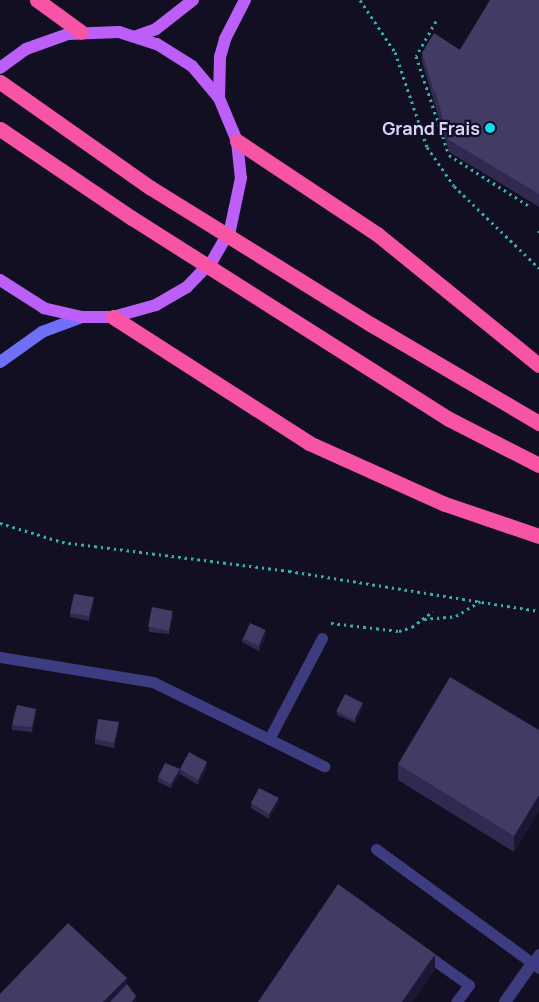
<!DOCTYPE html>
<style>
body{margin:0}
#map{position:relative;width:539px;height:1002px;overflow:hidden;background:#120f23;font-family:Manrope,sans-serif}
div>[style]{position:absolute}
.path>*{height:3px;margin-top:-1.5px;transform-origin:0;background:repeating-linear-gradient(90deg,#34b0a6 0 2.5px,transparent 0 6.5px)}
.lane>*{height:11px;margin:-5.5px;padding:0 5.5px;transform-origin:5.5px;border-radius:5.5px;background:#3e3c80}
.street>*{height:12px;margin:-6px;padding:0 6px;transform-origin:6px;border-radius:6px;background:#3e3c80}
.secondary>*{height:12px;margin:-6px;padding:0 6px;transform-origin:6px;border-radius:6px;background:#706ff8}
.primary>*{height:12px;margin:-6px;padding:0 6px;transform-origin:6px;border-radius:6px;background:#bc5ff8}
.highway>*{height:15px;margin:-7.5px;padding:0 7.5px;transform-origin:7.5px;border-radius:7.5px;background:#f754a5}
.wall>*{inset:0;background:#302950}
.shaded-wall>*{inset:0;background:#1c1736}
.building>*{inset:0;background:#423b63;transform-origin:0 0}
.dots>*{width:14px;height:14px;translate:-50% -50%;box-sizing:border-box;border:2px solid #120f23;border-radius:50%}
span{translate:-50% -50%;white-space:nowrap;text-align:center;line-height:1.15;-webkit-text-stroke:4.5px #120f23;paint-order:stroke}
.poi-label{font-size:18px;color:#d7d3fd;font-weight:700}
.right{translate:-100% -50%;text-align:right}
</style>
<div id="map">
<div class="path">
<div style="left:360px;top:0;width:63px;rotate:56.1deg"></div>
<div style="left:395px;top:52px;width:100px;rotate:71.4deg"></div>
<div style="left:427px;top:147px;width:47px;rotate:55.3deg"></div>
<div style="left:454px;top:186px;width:118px;rotate:44deg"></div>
<div style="left:436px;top:21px;width:40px;rotate:119.7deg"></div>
<div style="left:416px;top:56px;width:104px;rotate:71.6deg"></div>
<div style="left:449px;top:155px;width:95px;rotate:32.5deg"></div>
<div style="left:539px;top:230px;width:3px;rotate:90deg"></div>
<div style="left:0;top:523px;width:65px;rotate:17deg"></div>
<div style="left:62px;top:542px;width:229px;rotate:7.3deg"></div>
<div style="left:289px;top:571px;width:253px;rotate:9.1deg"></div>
<div style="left:424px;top:619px;width:32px;rotate:-5deg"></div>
<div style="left:456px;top:616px;width:29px;rotate:-31deg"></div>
<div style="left:331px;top:623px;width:68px;rotate:6.7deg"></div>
<div style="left:399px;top:631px;width:14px;rotate:-17deg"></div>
<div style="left:412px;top:627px;width:26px;rotate:-37deg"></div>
</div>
<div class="lane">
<div style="left:0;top:657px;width:155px;rotate:9.3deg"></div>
<div style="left:153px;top:682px;width:191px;rotate:26.2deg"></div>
<div style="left:269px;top:739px;width:114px;rotate:-62.3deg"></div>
<div style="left:376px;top:849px;width:202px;rotate:36.1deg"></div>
<div style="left:424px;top:953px;width:55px;rotate:35.4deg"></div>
<div style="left:469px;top:985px;width:21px;rotate:127deg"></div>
<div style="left:531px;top:965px;width:14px;rotate:-54deg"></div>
</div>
<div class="street">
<div style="left:505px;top:1002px;width:45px;rotate:-54.9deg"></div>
</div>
<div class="secondary">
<div style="left:0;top:362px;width:52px;rotate:-35.5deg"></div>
<div style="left:42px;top:332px;width:43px;rotate:-20.6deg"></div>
</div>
<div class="primary">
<div style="left:137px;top:36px;width:20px;rotate:-20deg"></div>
<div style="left:156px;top:29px;width:47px;rotate:-38.1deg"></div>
<div style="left:0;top:68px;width:32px;rotate:-36deg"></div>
<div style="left:26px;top:49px;width:45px;rotate:-19.7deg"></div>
<div style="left:68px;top:34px;width:51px;rotate:-2.2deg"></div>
<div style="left:119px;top:32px;width:40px;rotate:18deg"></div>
<div style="left:157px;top:44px;width:41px;rotate:32.2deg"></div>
<div style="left:192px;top:66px;width:42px;rotate:49.8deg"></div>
<div style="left:219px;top:98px;width:47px;rotate:67.3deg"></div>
<div style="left:237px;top:141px;width:37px;rotate:84deg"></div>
<div style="left:241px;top:178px;width:53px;rotate:101.9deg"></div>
<div style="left:230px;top:230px;width:36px;rotate:120deg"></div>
<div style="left:212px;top:261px;width:36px;rotate:134deg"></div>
<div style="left:187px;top:287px;width:36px;rotate:150deg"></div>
<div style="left:156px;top:305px;width:45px;rotate:164.4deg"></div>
<div style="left:113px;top:317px;width:31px;rotate:180deg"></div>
<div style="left:82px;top:317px;width:39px;rotate:-167deg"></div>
<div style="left:44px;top:308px;width:52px;rotate:-147.5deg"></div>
<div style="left:219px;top:98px;width:41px;rotate:-88.6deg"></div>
<div style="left:220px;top:57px;width:19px;rotate:-74deg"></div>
<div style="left:225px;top:39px;width:44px;rotate:-62.9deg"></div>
</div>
<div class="highway">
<div style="left:37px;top:0;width:54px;rotate:36deg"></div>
<div style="left:0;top:82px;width:184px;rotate:35.1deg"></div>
<div style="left:151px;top:188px;width:260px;rotate:31.8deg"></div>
<div style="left:372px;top:325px;width:194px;rotate:30.4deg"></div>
<div style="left:0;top:129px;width:159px;rotate:34deg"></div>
<div style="left:132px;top:218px;width:375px;rotate:32.4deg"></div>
<div style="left:449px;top:419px;width:101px;rotate:27.1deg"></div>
<div style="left:237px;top:141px;width:168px;rotate:33.6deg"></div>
<div style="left:377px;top:234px;width:208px;rotate:39deg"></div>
<div style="left:113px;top:317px;width:233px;rotate:32.7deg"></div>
<div style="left:309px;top:443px;width:149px;rotate:24.2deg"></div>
<div style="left:445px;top:504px;width:99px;rotate:18.8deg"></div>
</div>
<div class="wall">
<div style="clip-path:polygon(539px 0,539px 207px,449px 152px,422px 62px,422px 53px,460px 49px)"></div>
<div style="clip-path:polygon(94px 602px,89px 621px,70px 617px,70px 613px)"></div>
<div style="clip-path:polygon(173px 615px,169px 634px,149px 632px,149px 627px)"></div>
<div style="clip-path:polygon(266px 635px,259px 651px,242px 642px,242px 638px)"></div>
<div style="clip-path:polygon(363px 707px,355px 723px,337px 715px,337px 711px)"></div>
<div style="clip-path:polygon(36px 713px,32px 732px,12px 730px,12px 725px)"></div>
<div style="clip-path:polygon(119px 727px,114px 748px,95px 744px,95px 739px)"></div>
<div style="clip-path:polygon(539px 730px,539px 810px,514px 852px,398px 780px,398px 764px)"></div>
<div style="clip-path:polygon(207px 767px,198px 785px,180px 774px,171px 788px,158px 782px,158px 777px,180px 769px)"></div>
<div style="clip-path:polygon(279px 802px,269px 819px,251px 808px,251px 803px)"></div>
</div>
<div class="shaded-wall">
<div style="clip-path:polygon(94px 597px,94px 602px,89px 621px,89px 616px)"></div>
<div style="clip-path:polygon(173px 611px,173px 615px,169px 634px,169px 630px)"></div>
<div style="clip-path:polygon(266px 630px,266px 635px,259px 651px,259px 646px)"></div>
<div style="clip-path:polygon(363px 703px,363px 707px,355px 723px,355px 718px)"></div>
<div style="clip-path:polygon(36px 709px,36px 713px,32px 732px,32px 727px)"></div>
<div style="clip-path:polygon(119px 722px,119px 727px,114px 748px,114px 743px)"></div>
<div style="clip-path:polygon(207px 762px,207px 767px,198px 785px,198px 780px)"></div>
<div style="clip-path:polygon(180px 769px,180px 774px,171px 788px,171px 784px)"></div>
<div style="clip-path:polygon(539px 795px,539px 810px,514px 852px,514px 836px)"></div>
<div style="clip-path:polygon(279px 798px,279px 802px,269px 819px,269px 814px)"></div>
<div style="clip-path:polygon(435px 954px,435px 970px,413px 1002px,402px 1002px)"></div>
<div style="clip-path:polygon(127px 978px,127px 993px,118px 1002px,103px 1002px)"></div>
<div style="clip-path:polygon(136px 996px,136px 1002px,132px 1002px)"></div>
</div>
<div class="building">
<div style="clip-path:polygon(490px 0,539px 0,539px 194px,449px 140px,435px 91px)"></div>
<div style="clip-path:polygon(434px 33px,460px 50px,435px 91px,435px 95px,422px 53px)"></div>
<div style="clip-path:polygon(74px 594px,94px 597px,89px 616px,70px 613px)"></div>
<div style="left:152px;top:607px;width:21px;height:20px;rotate:11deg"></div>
<div style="left:250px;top:623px;width:17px;height:17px;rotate:24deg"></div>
<div style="clip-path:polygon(450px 677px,539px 730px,539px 795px,514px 836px,398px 764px)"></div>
<div style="left:345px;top:694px;width:20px;height:19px;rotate:27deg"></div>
<div style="clip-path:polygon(17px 705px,36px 709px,32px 727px,12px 725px)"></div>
<div style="clip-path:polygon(98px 719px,119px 722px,114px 743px,95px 739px)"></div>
<div style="clip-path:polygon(189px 752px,207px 762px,198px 780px,180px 769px,171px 784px,158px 777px,165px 763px,180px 769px)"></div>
<div style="clip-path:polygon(259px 788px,279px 798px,269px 814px,251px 803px)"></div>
<div style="clip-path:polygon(338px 884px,435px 954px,402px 1002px,258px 1002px)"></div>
<div style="clip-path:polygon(68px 923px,127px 978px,103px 1002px,0 1002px,0 994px)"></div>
<div style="clip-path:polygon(127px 984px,136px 996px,132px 1002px,110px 1002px)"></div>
</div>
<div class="dots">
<div style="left:490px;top:128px;background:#0bdef1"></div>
</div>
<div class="poi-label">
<span class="right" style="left:480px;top:128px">Grand Frais</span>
</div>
</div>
